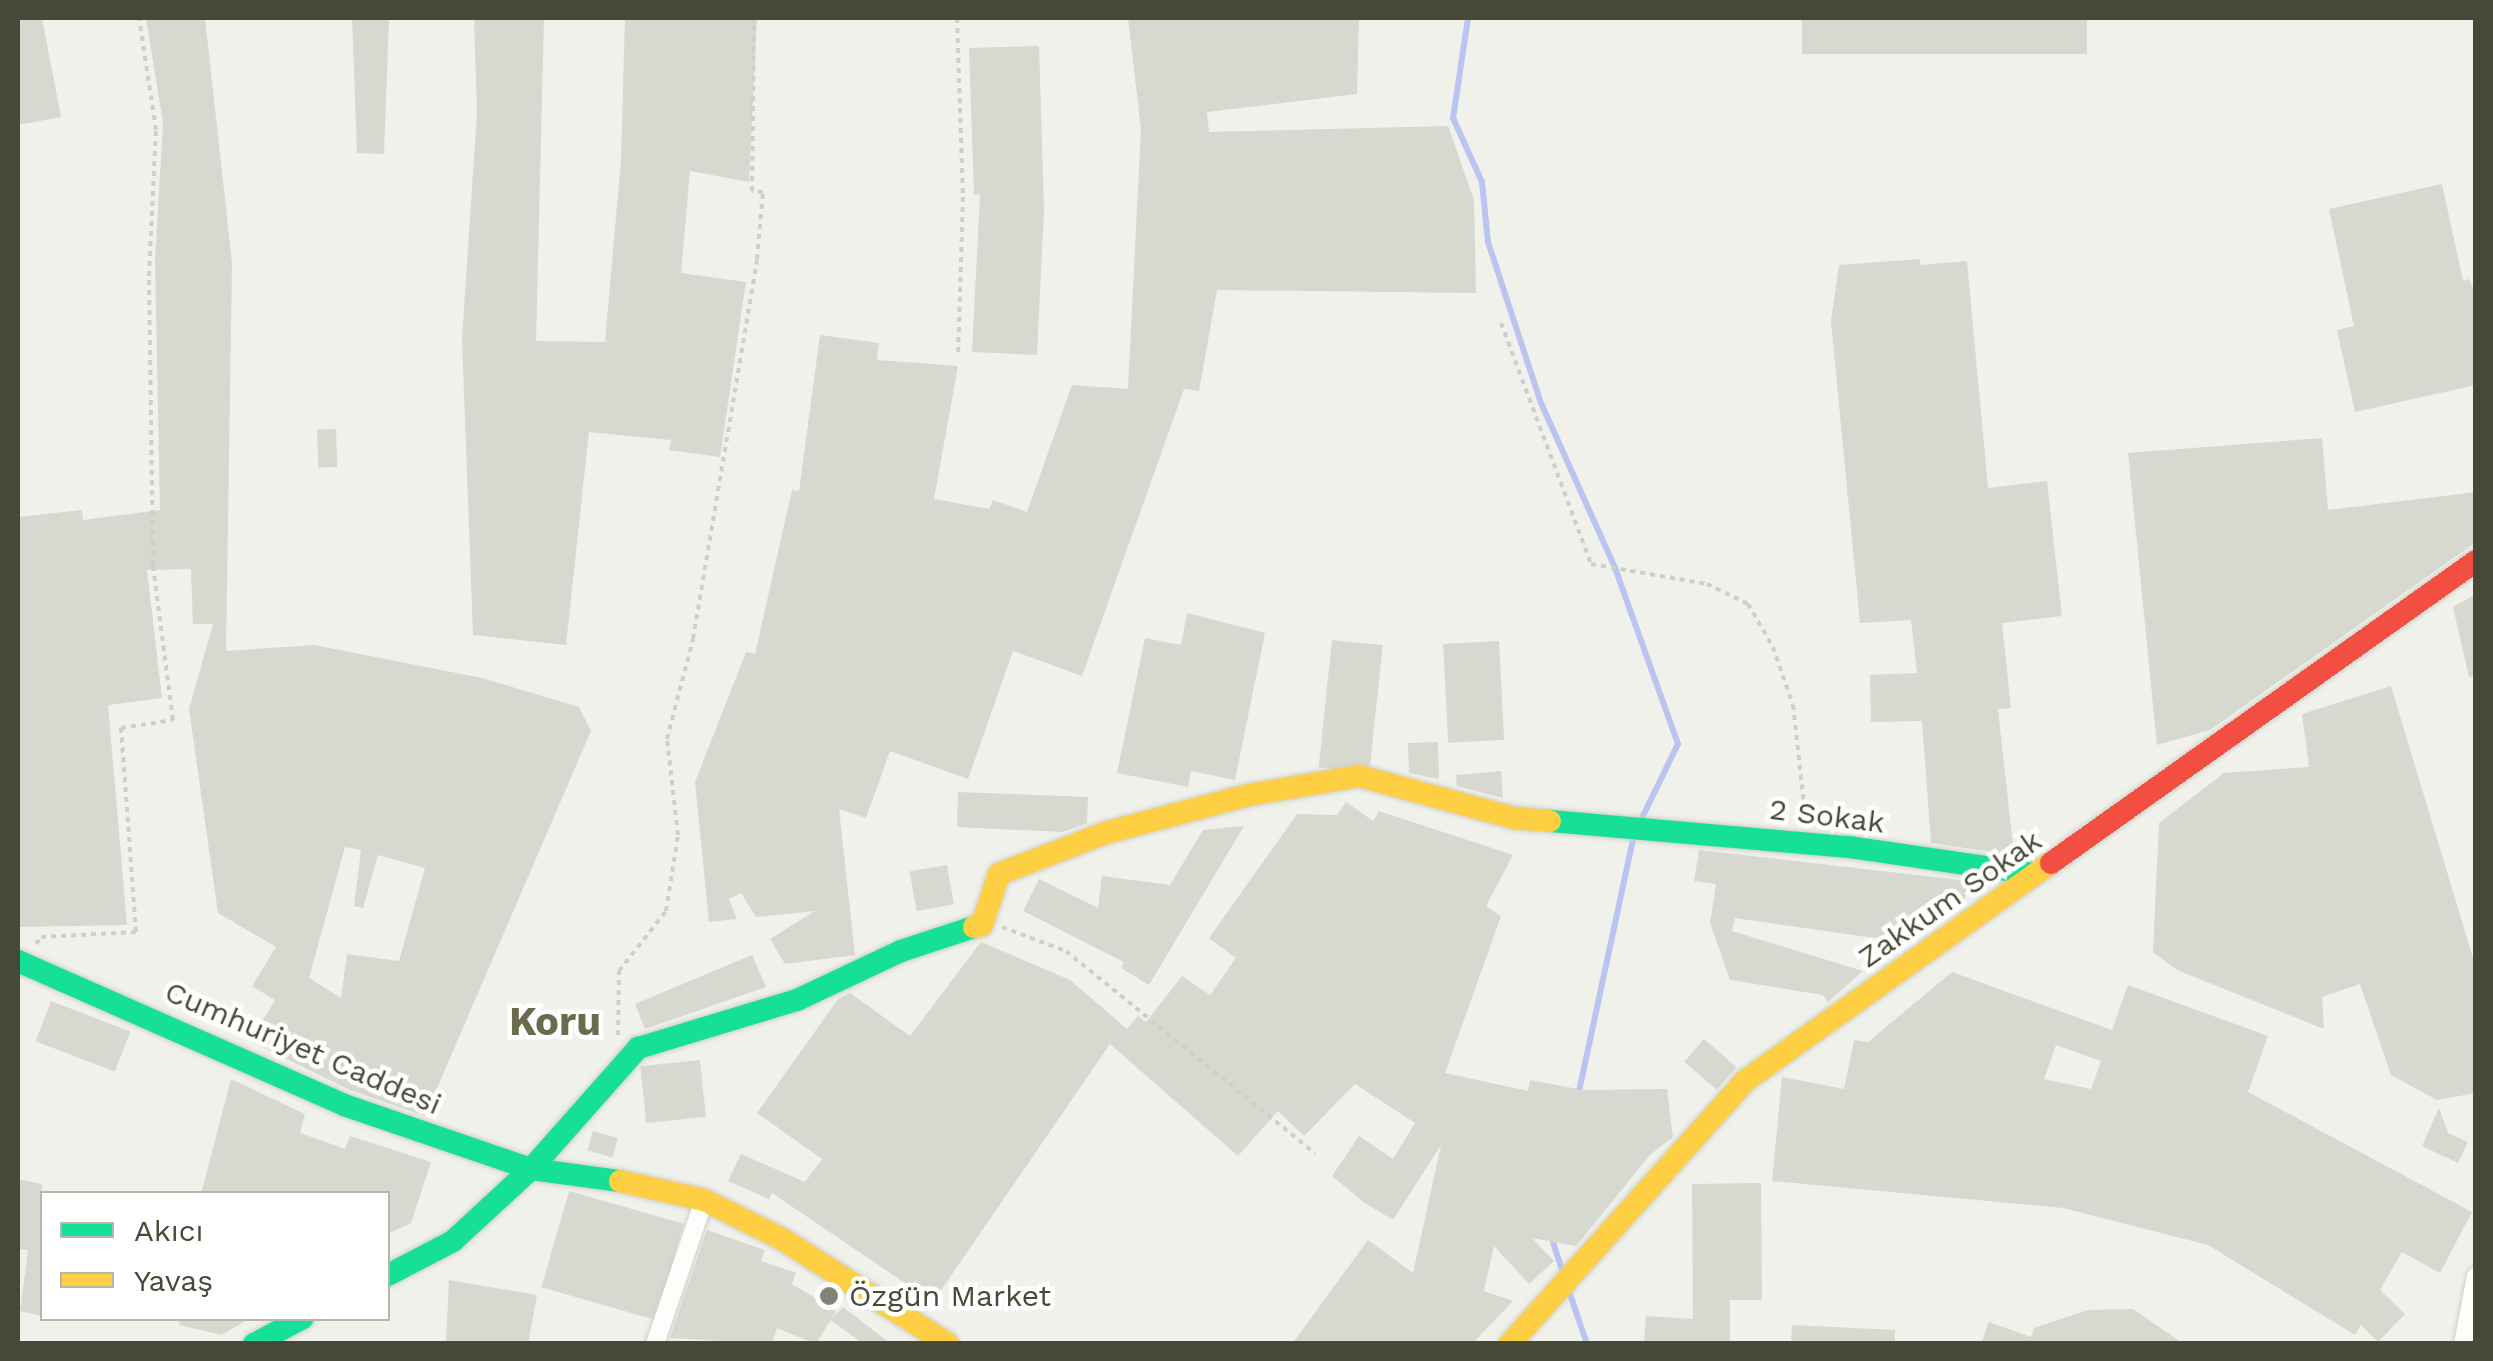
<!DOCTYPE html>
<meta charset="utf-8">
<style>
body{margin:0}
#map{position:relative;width:2493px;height:1361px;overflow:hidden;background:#f0f1ea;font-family:"Work Sans",sans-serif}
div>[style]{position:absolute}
.stream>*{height:6px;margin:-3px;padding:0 3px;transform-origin:3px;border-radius:3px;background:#b9c5f0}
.building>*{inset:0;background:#d7d8cf;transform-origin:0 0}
.path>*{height:4px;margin-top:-2px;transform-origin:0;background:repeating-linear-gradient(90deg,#cecfc7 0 5px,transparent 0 10px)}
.roads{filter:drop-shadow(0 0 2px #cecfc7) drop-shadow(0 0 2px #cecfc7)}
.street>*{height:18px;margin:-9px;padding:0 9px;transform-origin:9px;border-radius:9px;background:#fdfdfc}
.fast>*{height:22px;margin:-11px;padding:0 11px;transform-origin:11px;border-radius:11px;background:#16e098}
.slow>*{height:22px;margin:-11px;padding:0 11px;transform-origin:11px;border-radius:11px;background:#ffcf43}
.jam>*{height:22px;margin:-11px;padding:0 11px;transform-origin:11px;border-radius:11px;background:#f24e42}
.dots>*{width:28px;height:28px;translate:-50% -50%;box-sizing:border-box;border:5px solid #fff;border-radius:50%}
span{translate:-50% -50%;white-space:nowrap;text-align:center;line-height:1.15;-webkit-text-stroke:9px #fff;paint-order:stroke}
.street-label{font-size:30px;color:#484836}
.poi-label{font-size:30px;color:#484836}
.left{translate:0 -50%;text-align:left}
.district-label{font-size:40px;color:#6b6b4d;font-weight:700}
.frame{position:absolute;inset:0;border:20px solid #484836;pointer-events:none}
.legend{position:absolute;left:40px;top:1191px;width:350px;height:130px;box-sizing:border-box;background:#fff;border:2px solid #b6b6af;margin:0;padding:12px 18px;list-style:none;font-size:30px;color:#484836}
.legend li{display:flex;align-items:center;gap:20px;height:50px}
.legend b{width:50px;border:2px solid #b6b6af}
</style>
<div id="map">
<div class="stream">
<div style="left:1468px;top:18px;width:101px;rotate:98.5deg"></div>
<div style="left:1453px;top:118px;width:70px;rotate:65.6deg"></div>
<div style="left:1482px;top:182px;width:60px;rotate:84.3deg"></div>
<div style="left:1488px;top:242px;width:169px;rotate:71.8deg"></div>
<div style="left:1541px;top:403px;width:181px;rotate:65.8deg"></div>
<div style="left:1615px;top:568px;width:187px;rotate:70.3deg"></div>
<div style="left:1678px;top:744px;width:89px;rotate:116deg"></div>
<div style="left:1578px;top:1096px;width:267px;rotate:-77.9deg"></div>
<div style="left:1551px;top:1236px;width:42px;rotate:72deg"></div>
<div style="left:1568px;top:1288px;width:59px;rotate:71.3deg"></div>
</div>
<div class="building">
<div style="clip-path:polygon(18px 18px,42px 18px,61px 117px,18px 125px)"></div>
<div style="clip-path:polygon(evenodd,146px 18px,205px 18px,232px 263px,226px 651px,314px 645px,482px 678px,579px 707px,591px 731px,425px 1116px,350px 1090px,250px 1041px,275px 1000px,252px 986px,276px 947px,218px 913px,189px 709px,213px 624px,193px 624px,191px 569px,147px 570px,162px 698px,108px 705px,127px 925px,18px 927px,18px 517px,82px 510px,83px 520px,160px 510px,155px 260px,163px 123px,146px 18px,345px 847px,361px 850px,354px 906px,363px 908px,378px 855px,425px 868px,399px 961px,347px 954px,341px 998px,309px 978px,345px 847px)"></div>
<div style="clip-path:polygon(352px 18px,389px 18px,384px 154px,357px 153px)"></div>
<div style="clip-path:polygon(474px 18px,544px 18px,536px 341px,605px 342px,621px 160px,625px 18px,757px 18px,749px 182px,690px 171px,681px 273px,746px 282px,720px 457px,669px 450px,671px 440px,589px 432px,566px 645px,473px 635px,462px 339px,477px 112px)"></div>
<div style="clip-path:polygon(1128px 18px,1359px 18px,1357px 94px,1207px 112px,1209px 132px,1448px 126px,1474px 200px,1476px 293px,1217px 290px,1199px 391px,1184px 389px,1082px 676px,1013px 651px,968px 779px,890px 751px,866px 818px,839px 809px,855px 955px,785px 964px,770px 939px,815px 911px,756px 917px,741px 893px,729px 899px,737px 919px,709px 922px,695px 782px,746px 652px,755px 654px,792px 490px,799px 491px,820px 335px,879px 343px,877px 360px,958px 366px,934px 499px,989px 509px,993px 500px,1027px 512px,1072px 385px,1128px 389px,1141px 130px)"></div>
<div style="left:1802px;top:18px;width:285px;height:36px"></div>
<div style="clip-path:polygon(1039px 46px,1044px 210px,1037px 355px,972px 352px,980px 194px,974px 195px,969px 48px)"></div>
<div style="clip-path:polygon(2442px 184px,2463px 281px,2469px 279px,2476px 294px,2476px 385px,2355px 412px,2337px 330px,2354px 326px,2329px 209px)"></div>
<div style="clip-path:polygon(1920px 259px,1920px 265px,1967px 261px,1988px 488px,2047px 481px,2062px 616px,2002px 623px,2011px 708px,1998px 709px,2014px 855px,1931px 843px,1922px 721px,1871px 722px,1870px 675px,1917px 673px,1911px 620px,1860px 623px,1831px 321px,1839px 265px)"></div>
<div style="left:336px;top:429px;width:38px;height:19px;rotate:88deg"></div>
<div style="clip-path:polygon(2322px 438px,2328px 510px,2476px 492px,2476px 542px,2210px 730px,2157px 745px,2128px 453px)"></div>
<div style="clip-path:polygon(2476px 594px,2476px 676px,2469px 677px,2453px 607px)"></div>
<div style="clip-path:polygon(1187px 613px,1265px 633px,1235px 780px,1191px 771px,1188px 787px,1117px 773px,1145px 638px,1181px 645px)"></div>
<div style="left:1332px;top:640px;width:51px;height:128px;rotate:6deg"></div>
<div style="left:1499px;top:641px;width:99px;height:56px;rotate:87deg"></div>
<div style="clip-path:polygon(2391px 686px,2476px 968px,2476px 1093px,2437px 1100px,2391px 1075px,2360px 984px,2322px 997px,2324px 1029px,2177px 970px,2153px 952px,2159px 823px,2224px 773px,2309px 767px,2302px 714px)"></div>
<div style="clip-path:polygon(1438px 742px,1439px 779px,1409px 773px,1408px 743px)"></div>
<div style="clip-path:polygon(1501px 771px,1503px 798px,1457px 786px,1456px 775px)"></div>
<div style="clip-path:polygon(958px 792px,1088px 797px,1087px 823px,1063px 832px,957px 827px)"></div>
<div style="clip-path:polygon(1346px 802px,1373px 821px,1379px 811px,1513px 855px,1486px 906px,1501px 916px,1445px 1073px,1528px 1091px,1530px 1080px,1583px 1090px,1667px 1089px,1673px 1137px,1650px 1155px,1576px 1246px,1532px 1238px,1554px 1261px,1529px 1284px,1494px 1246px,1484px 1291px,1513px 1301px,1472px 1344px,1292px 1344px,1368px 1240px,1413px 1273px,1441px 1145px,1393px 1220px,1365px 1203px,1332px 1176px,1359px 1136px,1393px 1159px,1415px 1123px,1355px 1084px,1304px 1136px,1278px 1111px,1238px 1156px,1110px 1044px,933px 1302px,772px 1193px,769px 1199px,728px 1181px,741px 1154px,805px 1182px,822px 1159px,757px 1113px,838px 999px,850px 993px,910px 1036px,981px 942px,1070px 980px,1127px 1029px,1138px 1016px,1146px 1022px,1182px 976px,1210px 995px,1236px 958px,1209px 938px,1297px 814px,1337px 815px)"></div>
<div style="clip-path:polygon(1244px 826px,1149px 985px,1121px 968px,1124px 962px,1023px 911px,1039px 879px,1098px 908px,1102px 876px,1170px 885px,1203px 830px)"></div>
<div style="clip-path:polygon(1699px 850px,1968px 881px,1964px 905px,1953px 913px,1920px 909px,1911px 943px,1894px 955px,1879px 951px,1882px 939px,1735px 918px,1732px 931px,1863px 971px,1828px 1002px,1823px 995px,1730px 980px,1710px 923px,1716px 884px,1694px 881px)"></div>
<div style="left:947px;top:865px;width:40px;height:38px;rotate:80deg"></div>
<div style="clip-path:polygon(752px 955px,766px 987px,645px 1029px,635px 1004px)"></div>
<div style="clip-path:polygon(evenodd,1952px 972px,2112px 1030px,2128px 985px,2268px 1036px,2248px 1092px,2472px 1212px,2440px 1273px,2402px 1252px,2380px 1290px,2405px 1314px,2378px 1342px,2361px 1325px,2355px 1335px,2208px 1245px,2063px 1208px,1772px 1181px,1782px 1077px,1844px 1089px,1854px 1040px,1868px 1042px,1952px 972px,2056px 1045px,2101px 1061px,2091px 1089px,2044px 1079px,2056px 1045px)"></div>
<div style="left:51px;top:1001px;width:85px;height:43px;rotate:21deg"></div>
<div style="left:1704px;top:1039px;width:43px;height:30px;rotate:41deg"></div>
<div style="left:700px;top:1060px;width:57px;height:60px;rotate:84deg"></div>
<div style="clip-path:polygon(231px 1079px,305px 1114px,300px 1133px,345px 1149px,350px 1136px,431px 1162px,411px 1223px,388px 1234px,388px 1194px,201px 1194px)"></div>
<div style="clip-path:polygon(2439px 1108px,2448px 1133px,2468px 1142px,2458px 1163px,2422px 1146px)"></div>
<div style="left:593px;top:1131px;width:26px;height:20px;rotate:16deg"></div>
<div style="clip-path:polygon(18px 1179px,42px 1184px,42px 1316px,20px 1311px,28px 1250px,18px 1249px)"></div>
<div style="clip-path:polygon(1761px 1183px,1762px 1300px,1730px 1300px,1730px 1344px,1644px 1344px,1646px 1316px,1693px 1319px,1692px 1184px)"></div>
<div style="left:569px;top:1191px;width:119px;height:100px;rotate:16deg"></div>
<div style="clip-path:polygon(707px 1230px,765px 1250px,761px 1261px,796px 1273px,792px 1284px,836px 1311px,816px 1344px,777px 1328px,772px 1344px,670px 1338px)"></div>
<div style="clip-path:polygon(449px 1280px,537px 1295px,528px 1344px,446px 1344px)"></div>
<div style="clip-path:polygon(843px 1307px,891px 1344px,864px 1344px,830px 1320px)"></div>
<div style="clip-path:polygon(2133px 1309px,2184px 1344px,1981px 1344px,1989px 1322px,2031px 1337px,2034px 1328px,2088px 1310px)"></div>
<div style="clip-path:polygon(180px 1318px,250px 1318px,222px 1335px,179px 1325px)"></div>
<div style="clip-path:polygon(1792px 1325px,1895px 1330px,1895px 1344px,1791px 1344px)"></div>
</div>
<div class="path">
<div style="left:957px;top:18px;width:179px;rotate:88.1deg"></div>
<div style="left:963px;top:197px;width:155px;rotate:91.8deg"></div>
<div style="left:1501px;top:323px;width:257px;rotate:69.5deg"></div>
<div style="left:1591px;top:564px;width:118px;rotate:9.8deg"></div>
<div style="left:1707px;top:584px;width:46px;rotate:26deg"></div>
<div style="left:1748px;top:604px;width:50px;rotate:59.8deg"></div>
<div style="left:1773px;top:647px;width:61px;rotate:71deg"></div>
<div style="left:1793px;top:705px;width:119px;rotate:83.7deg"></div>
<div style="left:1002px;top:927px;width:68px;rotate:20.6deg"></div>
<div style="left:1066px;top:951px;width:321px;rotate:39.1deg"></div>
<div style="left:36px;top:944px;width:9px;rotate:-54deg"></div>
<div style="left:41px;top:937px;width:95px;rotate:-3deg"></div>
<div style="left:136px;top:932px;width:205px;rotate:-94.2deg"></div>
<div style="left:121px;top:728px;width:53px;rotate:-8.7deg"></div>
<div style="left:173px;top:720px;width:156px;rotate:-97.4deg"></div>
<div style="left:153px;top:565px;width:289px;rotate:-90.8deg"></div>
<div style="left:149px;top:276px;width:146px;rotate:-87.3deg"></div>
<div style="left:156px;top:130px;width:113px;rotate:-98.6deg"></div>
<div style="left:618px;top:1035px;width:64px;rotate:-89.1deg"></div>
<div style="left:619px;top:971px;width:76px;rotate:-51.9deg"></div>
<div style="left:666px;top:911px;width:77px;rotate:-81deg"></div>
<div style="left:678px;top:835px;width:97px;rotate:-96.5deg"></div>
<div style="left:667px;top:739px;width:103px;rotate:-75.4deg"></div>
<div style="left:693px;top:639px;width:385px;rotate:-80.4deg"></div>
<div style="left:757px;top:259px;width:67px;rotate:-84.9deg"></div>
<div style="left:763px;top:192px;width:11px;rotate:-175deg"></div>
<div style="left:752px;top:191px;width:173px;rotate:-89.3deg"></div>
</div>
<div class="roads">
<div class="street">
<div style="left:655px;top:1344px;width:152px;rotate:-71.2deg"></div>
<div style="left:2463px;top:1344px;width:69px;rotate:-79.2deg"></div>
</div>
<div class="fast">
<div style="left:1550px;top:821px;width:300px;rotate:5deg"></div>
<div style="left:1849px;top:847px;width:187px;rotate:8.3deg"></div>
<div style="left:18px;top:961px;width:356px;rotate:23.8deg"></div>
<div style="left:344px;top:1105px;width:198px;rotate:18.9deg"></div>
<div style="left:531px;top:1169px;width:90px;rotate:7.7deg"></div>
<div style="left:388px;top:1275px;width:73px;rotate:-27.6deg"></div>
<div style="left:453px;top:1241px;width:106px;rotate:-42.7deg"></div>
<div style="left:531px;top:1169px;width:162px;rotate:-48.5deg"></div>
<div style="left:638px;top:1048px;width:166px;rotate:-16.8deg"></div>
<div style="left:797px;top:1000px;width:115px;rotate:-25.2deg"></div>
<div style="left:901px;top:951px;width:77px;rotate:-18.2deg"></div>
<div style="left:254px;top:1344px;width:55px;rotate:-28deg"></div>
</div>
<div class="slow">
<div style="left:974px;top:927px;width:8px;rotate:-14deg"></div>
<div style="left:982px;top:925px;width:54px;rotate:-71.6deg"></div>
<div style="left:999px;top:874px;width:114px;rotate:-21.1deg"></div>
<div style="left:1105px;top:833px;width:149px;rotate:-14.8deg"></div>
<div style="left:1249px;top:795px;width:112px;rotate:-9.8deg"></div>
<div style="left:1359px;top:776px;width:161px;rotate:15.2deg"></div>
<div style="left:1514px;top:818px;width:36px;rotate:5deg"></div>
<div style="left:620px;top:1181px;width:86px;rotate:12.7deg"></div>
<div style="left:704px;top:1200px;width:87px;rotate:26.6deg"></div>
<div style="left:782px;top:1239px;width:196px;rotate:32.3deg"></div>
<div style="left:1510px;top:1344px;width:353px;rotate:-48.2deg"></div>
<div style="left:1745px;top:1081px;width:376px;rotate:-35.5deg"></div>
</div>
<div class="jam">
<div style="left:2051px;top:863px;width:521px;rotate:-35.4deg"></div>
</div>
</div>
<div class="dots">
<div style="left:829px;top:1296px;background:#838375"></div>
</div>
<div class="street-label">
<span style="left:1827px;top:816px;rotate:7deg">2 Sokak</span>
<span style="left:1950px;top:899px;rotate:-35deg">Zakkum Sokak</span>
<span style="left:303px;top:1048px;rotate:23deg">Cumhuriyet Caddesi</span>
</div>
<div class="poi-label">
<span class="left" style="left:849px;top:1296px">Özgün Market</span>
</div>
<div class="district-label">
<span style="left:555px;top:1022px">Koru</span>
</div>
<div class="frame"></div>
<ul class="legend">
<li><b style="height:12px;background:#16e098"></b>Akıcı</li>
<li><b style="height:12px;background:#ffcf43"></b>Yavaş</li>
</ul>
</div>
